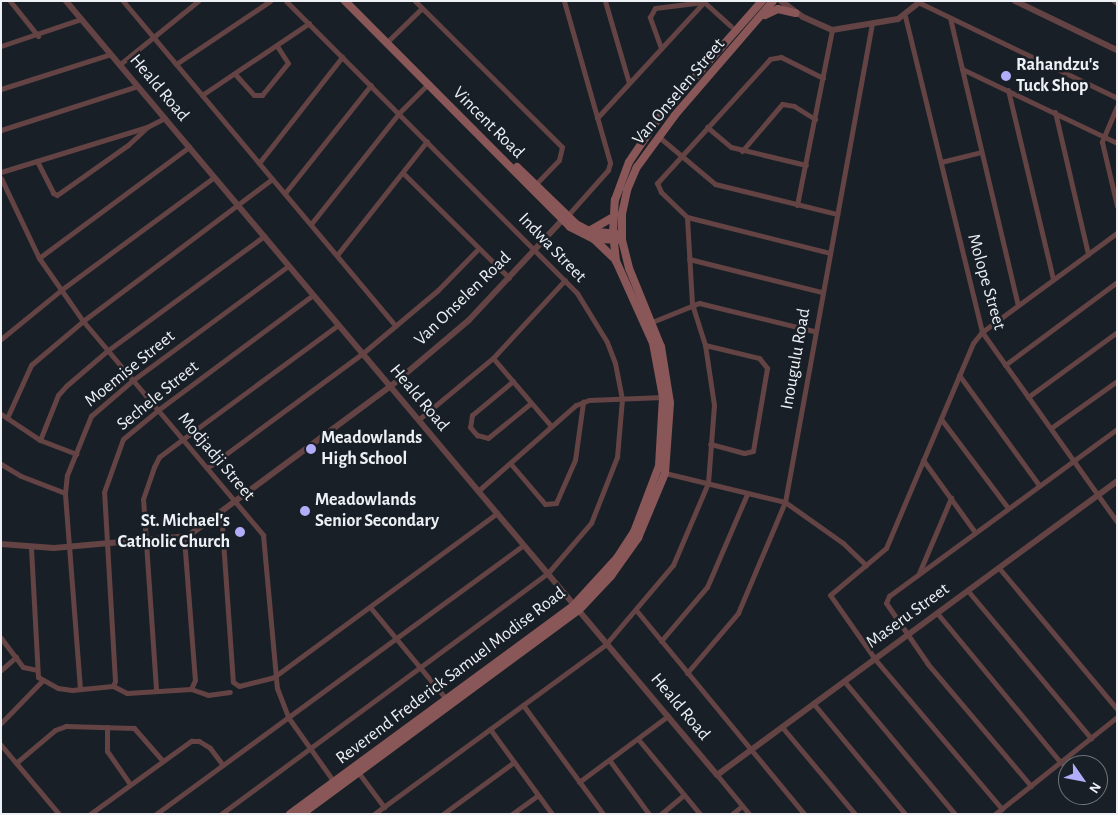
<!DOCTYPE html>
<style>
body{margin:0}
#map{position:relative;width:1118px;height:815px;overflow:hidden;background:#191f26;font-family:"Alegreya Sans",sans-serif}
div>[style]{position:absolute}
.minor>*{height:5px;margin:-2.5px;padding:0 2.5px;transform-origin:2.5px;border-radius:2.5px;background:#634343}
.tertiary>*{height:6px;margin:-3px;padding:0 3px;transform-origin:3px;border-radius:3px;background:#634343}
.secondary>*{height:8px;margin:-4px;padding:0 4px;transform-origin:4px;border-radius:4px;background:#895757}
.dots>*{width:14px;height:14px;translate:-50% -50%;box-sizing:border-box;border:2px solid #191f26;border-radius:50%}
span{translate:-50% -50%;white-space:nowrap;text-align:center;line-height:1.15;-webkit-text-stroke:5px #191f26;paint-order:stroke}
.poi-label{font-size:18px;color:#edf1f5;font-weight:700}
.left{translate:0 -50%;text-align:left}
.right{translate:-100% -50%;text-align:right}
.street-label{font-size:18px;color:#edf1f5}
.frame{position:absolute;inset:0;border:2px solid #edf1f5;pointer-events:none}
.north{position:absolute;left:1058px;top:755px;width:50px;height:50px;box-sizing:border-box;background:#191f26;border:1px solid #6e7379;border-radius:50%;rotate:123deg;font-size:14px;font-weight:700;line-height:20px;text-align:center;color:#edf1f5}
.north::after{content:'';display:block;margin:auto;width:18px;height:22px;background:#b3adf9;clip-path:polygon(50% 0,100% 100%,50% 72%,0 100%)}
</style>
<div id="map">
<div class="minor">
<div style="left:10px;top:1px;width:45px;rotate:51.3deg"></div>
<div style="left:123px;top:1px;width:424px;rotate:50deg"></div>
<div style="left:415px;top:1px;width:207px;rotate:44.8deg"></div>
<div style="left:562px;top:147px;width:13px;rotate:103deg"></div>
<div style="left:559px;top:160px;width:33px;rotate:134deg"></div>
<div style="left:564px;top:1px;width:168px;rotate:74.1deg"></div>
<div style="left:610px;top:163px;width:7px;rotate:106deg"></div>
<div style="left:608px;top:170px;width:62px;rotate:131.7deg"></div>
<div style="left:605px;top:1px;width:85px;rotate:73.7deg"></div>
<div style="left:1114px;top:1px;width:4px;rotate:34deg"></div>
<div style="left:920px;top:3px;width:219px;rotate:25.7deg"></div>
<div style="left:905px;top:16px;width:325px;rotate:76.3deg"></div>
<div style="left:982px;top:332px;width:233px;rotate:54.6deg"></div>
<div style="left:950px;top:18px;width:295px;rotate:76.7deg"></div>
<div style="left:386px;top:43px;width:50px;rotate:-44.2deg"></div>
<div style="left:1px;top:46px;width:84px;rotate:-18.6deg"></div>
<div style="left:661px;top:48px;width:33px;rotate:-110deg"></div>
<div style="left:650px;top:17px;width:10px;rotate:-61deg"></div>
<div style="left:655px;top:8px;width:49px;rotate:-7deg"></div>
<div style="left:704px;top:2px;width:36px;rotate:42deg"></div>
<div style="left:176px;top:64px;width:113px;rotate:-33.8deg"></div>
<div style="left:119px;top:65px;width:102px;rotate:-39deg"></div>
<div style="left:962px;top:69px;width:172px;rotate:25.5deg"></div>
<div style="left:235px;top:74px;width:28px;rotate:48deg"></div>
<div style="left:254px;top:95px;width:8px"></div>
<div style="left:262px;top:95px;width:41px;rotate:-50.9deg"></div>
<div style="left:288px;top:63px;width:20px;rotate:-123deg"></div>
<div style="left:823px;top:78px;width:47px;rotate:-153.4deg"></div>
<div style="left:781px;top:57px;width:11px;rotate:170deg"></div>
<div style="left:770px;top:59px;width:168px;rotate:132.3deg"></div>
<div style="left:657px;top:183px;width:10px;rotate:66deg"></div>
<div style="left:661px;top:192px;width:36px;rotate:44deg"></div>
<div style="left:687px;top:217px;width:147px;rotate:14.1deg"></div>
<div style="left:1px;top:89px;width:115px;rotate:-17.7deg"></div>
<div style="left:1008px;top:90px;width:194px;rotate:76.6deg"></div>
<div style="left:202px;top:95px;width:129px;rotate:-33.9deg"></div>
<div style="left:1117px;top:106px;width:39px;rotate:113deg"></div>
<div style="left:1102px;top:142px;width:66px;rotate:76.8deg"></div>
<div style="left:1055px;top:112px;width:146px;rotate:76.9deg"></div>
<div style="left:597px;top:118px;width:159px;rotate:-47.3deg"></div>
<div style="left:707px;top:127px;width:31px;rotate:40deg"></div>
<div style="left:731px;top:147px;width:77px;rotate:13.5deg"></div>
<div style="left:1px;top:130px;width:144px;rotate:-17.8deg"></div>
<div style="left:659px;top:137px;width:73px;rotate:40deg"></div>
<div style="left:715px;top:184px;width:126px;rotate:13.8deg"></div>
<div style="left:742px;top:151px;width:62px;rotate:-49.6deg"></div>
<div style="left:782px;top:104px;width:12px;rotate:9deg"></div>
<div style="left:794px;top:106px;width:25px;rotate:32deg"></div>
<div style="left:37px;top:161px;width:36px;rotate:63deg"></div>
<div style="left:53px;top:193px;width:4px;rotate:27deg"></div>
<div style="left:57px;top:195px;width:87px;rotate:-35.2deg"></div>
<div style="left:128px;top:145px;width:26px;rotate:-43deg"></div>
<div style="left:941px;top:162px;width:41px;rotate:-14deg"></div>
<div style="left:259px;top:163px;width:135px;rotate:-51.9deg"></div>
<div style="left:1px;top:172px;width:153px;rotate:-17.1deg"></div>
<div style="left:147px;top:127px;width:20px;rotate:-27deg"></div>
<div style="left:403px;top:173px;width:149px;rotate:44.7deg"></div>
<div style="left:1px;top:178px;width:89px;rotate:64.6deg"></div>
<div style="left:39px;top:258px;width:77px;rotate:55.1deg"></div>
<div style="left:83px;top:321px;width:280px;rotate:49.9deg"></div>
<div style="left:263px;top:535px;width:154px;rotate:84.8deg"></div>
<div style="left:277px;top:688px;width:31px;rotate:69deg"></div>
<div style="left:288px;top:717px;width:80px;rotate:54.7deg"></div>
<div style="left:285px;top:193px;width:138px;rotate:-51.5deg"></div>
<div style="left:797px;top:205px;width:178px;rotate:-78.7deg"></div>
<div style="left:311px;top:224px;width:142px;rotate:-51.6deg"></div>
<div style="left:399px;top:113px;width:42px;rotate:-45deg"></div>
<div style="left:337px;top:255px;width:145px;rotate:-51.7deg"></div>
<div style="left:39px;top:258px;width:187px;rotate:-36.5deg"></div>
<div style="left:689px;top:259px;width:136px;rotate:14deg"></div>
<div style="left:652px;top:322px;width:51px;rotate:-22deg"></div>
<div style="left:699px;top:303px;width:118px;rotate:13.7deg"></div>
<div style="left:1px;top:339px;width:77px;rotate:-39.2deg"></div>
<div style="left:61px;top:290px;width:190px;rotate:-36.4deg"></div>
<div style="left:705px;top:345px;width:56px;rotate:13.5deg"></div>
<div style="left:759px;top:358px;width:13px;rotate:51deg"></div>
<div style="left:767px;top:368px;width:84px;rotate:99.6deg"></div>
<div style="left:753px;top:451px;width:9px;rotate:167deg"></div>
<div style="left:744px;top:453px;width:35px;rotate:-165deg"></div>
<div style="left:493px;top:358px;width:89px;rotate:49.5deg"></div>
<div style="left:1005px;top:365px;width:139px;rotate:-36.5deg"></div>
<div style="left:959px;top:375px;width:136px;rotate:54deg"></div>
<div style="left:513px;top:381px;width:53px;rotate:140.3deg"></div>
<div style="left:472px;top:415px;width:12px;rotate:99deg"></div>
<div style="left:470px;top:427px;width:11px;rotate:49deg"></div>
<div style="left:477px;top:435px;width:11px;rotate:15deg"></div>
<div style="left:488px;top:438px;width:55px;rotate:-39.1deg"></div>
<div style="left:1028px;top:397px;width:110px;rotate:-36.1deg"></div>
<div style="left:1px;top:414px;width:47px;rotate:33.7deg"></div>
<div style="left:40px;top:440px;width:39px;rotate:21deg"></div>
<div style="left:7px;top:418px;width:58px;rotate:-65.6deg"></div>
<div style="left:31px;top:365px;width:68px;rotate:-40.2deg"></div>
<div style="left:83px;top:321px;width:236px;rotate:-36.9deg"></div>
<div style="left:941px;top:419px;width:111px;rotate:53deg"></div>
<div style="left:418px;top:420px;width:97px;rotate:-39.6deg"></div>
<div style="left:493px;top:358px;width:106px;rotate:-47.3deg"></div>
<div style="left:1051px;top:428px;width:81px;rotate:-35.5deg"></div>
<div style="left:40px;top:440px;width:48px;rotate:-68.2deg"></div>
<div style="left:58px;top:395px;width:12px;rotate:-48deg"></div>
<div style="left:66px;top:386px;width:54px;rotate:-40.5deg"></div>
<div style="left:107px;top:351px;width:195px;rotate:-36.2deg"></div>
<div style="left:923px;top:460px;width:89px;rotate:54.2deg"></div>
<div style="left:510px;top:463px;width:54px;rotate:49.5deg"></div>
<div style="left:545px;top:504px;width:11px;rotate:-5deg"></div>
<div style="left:556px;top:503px;width:47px;rotate:-66.2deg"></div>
<div style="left:575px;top:460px;width:59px;rotate:-82.1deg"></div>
<div style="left:1px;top:464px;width:23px;rotate:31deg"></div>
<div style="left:21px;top:476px;width:47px;rotate:21.1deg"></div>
<div style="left:207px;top:468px;width:194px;rotate:-36.4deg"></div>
<div style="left:363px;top:353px;width:98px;rotate:-40deg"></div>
<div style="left:438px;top:290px;width:57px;rotate:-45.7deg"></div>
<div style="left:665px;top:473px;width:123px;rotate:13.6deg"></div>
<div style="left:785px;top:502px;width:71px;rotate:35.3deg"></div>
<div style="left:843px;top:543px;width:32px;rotate:44deg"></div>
<div style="left:478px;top:491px;width:130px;rotate:-41.3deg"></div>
<div style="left:576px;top:405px;width:14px;rotate:-21deg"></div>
<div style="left:589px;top:400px;width:74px;rotate:-2.3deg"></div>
<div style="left:221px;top:512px;width:170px;rotate:86deg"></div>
<div style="left:233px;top:682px;width:7px;rotate:34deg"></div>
<div style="left:239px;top:686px;width:36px;rotate:-14deg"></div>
<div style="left:274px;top:677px;width:277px;rotate:-36.3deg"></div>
<div style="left:184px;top:538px;width:142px;rotate:85.6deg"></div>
<div style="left:195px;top:680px;width:10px;rotate:114deg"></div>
<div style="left:31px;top:548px;width:129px;rotate:86.9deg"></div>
<div style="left:38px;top:677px;width:23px;rotate:29deg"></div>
<div style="left:58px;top:688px;width:14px;rotate:8deg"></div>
<div style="left:72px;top:690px;width:41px;rotate:-5.6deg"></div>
<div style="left:999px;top:568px;width:184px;rotate:50.1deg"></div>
<div style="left:919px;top:573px;width:82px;rotate:-66.9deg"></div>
<div style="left:968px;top:591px;width:192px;rotate:50.1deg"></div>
<div style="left:370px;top:607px;width:119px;rotate:50.4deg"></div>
<div style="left:636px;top:610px;width:264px;rotate:50.5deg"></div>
<div style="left:937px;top:613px;width:195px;rotate:50.4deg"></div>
<div style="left:1px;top:638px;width:36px;rotate:53deg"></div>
<div style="left:23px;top:667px;width:14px;rotate:12deg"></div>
<div style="left:661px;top:641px;width:71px;rotate:-49.6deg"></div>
<div style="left:707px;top:587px;width:101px;rotate:-66.7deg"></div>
<div style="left:1px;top:670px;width:20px;rotate:-41deg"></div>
<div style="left:687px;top:673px;width:79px;rotate:-49.6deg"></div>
<div style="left:738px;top:613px;width:121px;rotate:-67.1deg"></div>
<div style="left:785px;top:502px;width:485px;rotate:-79.7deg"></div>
<div style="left:844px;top:681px;width:173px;rotate:50.2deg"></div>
<div style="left:113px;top:686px;width:5px;rotate:-68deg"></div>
<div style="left:115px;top:681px;width:189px;rotate:-93.3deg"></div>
<div style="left:104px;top:492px;width:56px;rotate:-70.3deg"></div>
<div style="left:123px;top:439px;width:45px;rotate:-39.6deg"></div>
<div style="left:158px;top:410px;width:193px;rotate:-36.6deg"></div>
<div style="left:113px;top:686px;width:16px;rotate:27deg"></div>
<div style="left:127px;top:693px;width:64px;rotate:-3.6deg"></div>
<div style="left:80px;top:689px;width:197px;rotate:-94.4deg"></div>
<div style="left:65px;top:493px;width:18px;rotate:-84deg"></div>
<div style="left:67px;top:475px;width:64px;rotate:-67.9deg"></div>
<div style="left:91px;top:416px;width:55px;rotate:-40.6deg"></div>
<div style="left:133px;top:380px;width:192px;rotate:-36.3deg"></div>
<div style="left:156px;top:689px;width:190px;rotate:-93.9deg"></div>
<div style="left:143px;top:499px;width:34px;rotate:-71deg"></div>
<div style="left:154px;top:467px;width:11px;rotate:-63deg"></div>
<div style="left:159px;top:457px;width:30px;rotate:-37deg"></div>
<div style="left:183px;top:439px;width:192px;rotate:-36.3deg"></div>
<div style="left:191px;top:689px;width:18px;rotate:19deg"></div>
<div style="left:208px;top:695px;width:22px;rotate:-8deg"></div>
<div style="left:813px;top:703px;width:144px;rotate:50.3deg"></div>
<div style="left:523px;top:705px;width:135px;rotate:53.7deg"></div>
<div style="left:1px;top:723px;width:59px;rotate:-45.7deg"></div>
<div style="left:107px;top:727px;width:24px;rotate:90deg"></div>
<div style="left:107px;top:751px;width:40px;rotate:55.1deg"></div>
<div style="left:782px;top:727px;width:114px;rotate:50deg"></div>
<div style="left:490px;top:729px;width:105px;rotate:53.9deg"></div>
<div style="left:638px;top:739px;width:97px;rotate:50.4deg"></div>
<div style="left:1px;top:745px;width:90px;rotate:50deg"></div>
<div style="left:610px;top:761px;width:66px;rotate:53.7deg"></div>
<div style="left:16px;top:763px;width:51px;rotate:-40.2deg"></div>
<div style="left:55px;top:730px;width:12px;rotate:-20deg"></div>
<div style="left:66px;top:726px;width:68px;rotate:1.7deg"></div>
<div style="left:134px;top:728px;width:43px;rotate:48.8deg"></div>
<div style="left:358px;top:772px;width:44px;rotate:53.4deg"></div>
<div style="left:717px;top:775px;width:50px;rotate:50.6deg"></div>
<div style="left:579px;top:782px;width:111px;rotate:-36.6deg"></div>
<div style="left:1031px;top:786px;width:160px;rotate:-130.2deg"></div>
<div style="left:928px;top:664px;width:74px;rotate:-124.5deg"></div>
<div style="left:886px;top:603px;width:8px;rotate:-67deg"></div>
<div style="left:889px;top:596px;width:283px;rotate:-36.2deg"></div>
<div style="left:1002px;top:809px;width:197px;rotate:-130.3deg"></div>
<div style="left:875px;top:659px;width:78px;rotate:-125.1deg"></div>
<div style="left:830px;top:595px;width:73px;rotate:-40deg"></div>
<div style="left:886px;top:548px;width:223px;rotate:-67deg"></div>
<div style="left:973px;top:343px;width:14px;rotate:-51deg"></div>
<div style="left:982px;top:332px;width:167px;rotate:-36.3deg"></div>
<div style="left:90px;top:814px;width:125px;rotate:-35.9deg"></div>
<div style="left:191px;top:741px;width:8px"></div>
<div style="left:199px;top:741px;width:13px;rotate:32deg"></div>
<div style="left:210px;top:748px;width:20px;rotate:53deg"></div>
<div style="left:156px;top:814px;width:455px;rotate:-36.2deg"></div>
<div style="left:221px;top:814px;width:406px;rotate:-36.4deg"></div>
<div style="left:548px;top:573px;width:66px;rotate:-49.3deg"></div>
<div style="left:591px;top:523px;width:71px;rotate:-68.5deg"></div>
<div style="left:617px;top:457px;width:58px;rotate:-85.1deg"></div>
<div style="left:622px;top:399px;width:37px;rotate:-101deg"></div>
<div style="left:615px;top:363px;width:22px;rotate:-111deg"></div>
<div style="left:607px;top:342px;width:57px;rotate:-121.5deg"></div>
<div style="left:577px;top:293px;width:412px;rotate:-134.9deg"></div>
<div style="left:374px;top:814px;width:288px;rotate:-36.2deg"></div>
<div style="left:606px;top:644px;width:104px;rotate:-49.7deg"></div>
<div style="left:673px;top:565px;width:89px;rotate:-66.9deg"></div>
<div style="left:708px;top:483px;width:78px;rotate:-85.6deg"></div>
<div style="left:714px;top:405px;width:61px;rotate:-98.5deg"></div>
<div style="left:705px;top:345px;width:43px;rotate:-107.6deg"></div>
<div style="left:692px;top:304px;width:87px;rotate:-93.3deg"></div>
<div style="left:443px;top:814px;width:88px;rotate:-36.2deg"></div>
<div style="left:512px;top:814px;width:32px;rotate:-36deg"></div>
<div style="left:661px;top:814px;width:30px;rotate:-40deg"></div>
<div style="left:732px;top:814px;width:13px;rotate:-39deg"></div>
<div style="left:995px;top:814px;width:156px;rotate:-38.5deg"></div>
</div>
<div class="tertiary">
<div style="left:66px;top:1px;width:1011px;rotate:49.93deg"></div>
<div style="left:717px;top:775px;width:496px;rotate:-36.3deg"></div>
<div style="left:781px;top:1px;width:27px;rotate:36deg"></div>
<div style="left:803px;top:17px;width:32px;rotate:24deg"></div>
<div style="left:832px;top:30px;width:67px;rotate:-9.5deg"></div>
<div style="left:898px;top:19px;width:29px;rotate:-38deg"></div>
<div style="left:1015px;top:1px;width:113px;rotate:25.7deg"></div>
<div style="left:1px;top:544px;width:53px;rotate:4.3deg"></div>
<div style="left:54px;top:548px;width:135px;rotate:-5.1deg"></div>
<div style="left:188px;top:536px;width:252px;rotate:-36.5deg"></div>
<div style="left:391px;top:386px;width:102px;rotate:-40.2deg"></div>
<div style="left:469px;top:320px;width:141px;rotate:-47deg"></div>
</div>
<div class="secondary">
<div style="left:345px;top:1px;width:319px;rotate:45.1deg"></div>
<div style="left:570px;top:227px;width:27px;rotate:27deg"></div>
<div style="left:594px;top:239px;width:24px;rotate:2deg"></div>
<div style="left:765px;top:15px;width:14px;rotate:-25deg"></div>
<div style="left:778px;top:9px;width:18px;rotate:13deg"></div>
<div style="left:517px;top:167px;width:82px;rotate:44deg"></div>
<div style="left:576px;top:224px;width:15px;rotate:28deg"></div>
<div style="left:589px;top:231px;width:28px;rotate:6deg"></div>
<div style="left:589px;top:231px;width:28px;rotate:-30deg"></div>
<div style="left:595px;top:240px;width:28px;rotate:44deg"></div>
<div style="left:290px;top:814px;width:353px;rotate:-36.3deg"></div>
<div style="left:574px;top:605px;width:64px;rotate:-47.5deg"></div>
<div style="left:617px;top:558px;width:31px;rotate:-57deg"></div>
<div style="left:634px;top:532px;width:71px;rotate:-69.3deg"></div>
<div style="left:659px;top:466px;width:69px;rotate:-86.7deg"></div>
<div style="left:663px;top:397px;width:55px;rotate:-100.5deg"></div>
<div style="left:653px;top:343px;width:90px;rotate:-114.3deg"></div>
<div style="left:616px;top:261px;width:27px;rotate:-96deg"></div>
<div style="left:613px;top:234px;width:34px;rotate:-87deg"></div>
<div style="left:615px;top:200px;width:40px;rotate:-69.8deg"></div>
<div style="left:629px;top:162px;width:52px;rotate:-56deg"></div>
<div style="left:658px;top:119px;width:157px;rotate:-48.6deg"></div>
<div style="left:302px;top:814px;width:344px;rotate:-36.4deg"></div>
<div style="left:579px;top:610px;width:47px;rotate:-46.7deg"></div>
<div style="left:611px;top:576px;width:47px;rotate:-54.6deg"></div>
<div style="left:638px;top:538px;width:70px;rotate:-67.4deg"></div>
<div style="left:665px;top:473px;width:70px;rotate:-85.9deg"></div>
<div style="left:670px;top:403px;width:57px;rotate:-99.1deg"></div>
<div style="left:661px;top:347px;width:85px;rotate:-112.1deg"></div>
<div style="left:629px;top:268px;width:30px;rotate:-104deg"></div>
<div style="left:622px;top:239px;width:25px;rotate:-90deg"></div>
<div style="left:622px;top:214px;width:25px;rotate:-78deg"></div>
<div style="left:627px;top:190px;width:25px;rotate:-67deg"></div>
<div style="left:637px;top:167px;width:64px;rotate:-53.8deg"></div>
<div style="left:675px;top:115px;width:150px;rotate:-49.3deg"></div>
</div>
<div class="dots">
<div style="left:1006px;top:76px;background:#b3adf9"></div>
<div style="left:311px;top:449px;background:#b3adf9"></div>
<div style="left:305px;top:511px;background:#b3adf9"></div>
<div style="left:240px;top:532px;background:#b3adf9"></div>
</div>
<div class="poi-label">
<span class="left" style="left:1016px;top:76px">Rahandzu's<br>Tuck Shop</span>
<span class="left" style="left:321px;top:449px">Meadowlands<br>High School</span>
<span class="left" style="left:315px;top:511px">Meadowlands<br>Senior Secondary</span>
<span class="right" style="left:230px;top:532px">St. Michael's<br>Catholic Church</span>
</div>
<div class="street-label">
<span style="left:159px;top:88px;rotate:50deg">Heald Road</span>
<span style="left:679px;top:92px;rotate:-50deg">Van Onselen Street</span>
<span style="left:488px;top:123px;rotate:45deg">Vincent Road</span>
<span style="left:552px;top:248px;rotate:46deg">Indwa Street</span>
<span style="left:986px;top:282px;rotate:74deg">Molope Street</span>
<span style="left:463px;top:299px;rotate:-44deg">Van Onselen Road</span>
<span style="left:796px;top:359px;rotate:-80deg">Inougulu Road</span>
<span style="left:130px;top:369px;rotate:-39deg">Moemise Street</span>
<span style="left:158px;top:396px;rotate:-39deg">Sechele Street</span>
<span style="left:419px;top:398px;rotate:50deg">Heald Road</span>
<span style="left:216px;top:457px;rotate:50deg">Modjadji Street</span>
<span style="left:908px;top:616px;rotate:-36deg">Maseru Street</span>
<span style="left:451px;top:676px;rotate:-37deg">Reverend Frederick Samuel Modise Road</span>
<span style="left:680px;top:707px;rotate:50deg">Heald Road</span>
</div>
<div class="frame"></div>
<div class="north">N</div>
</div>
